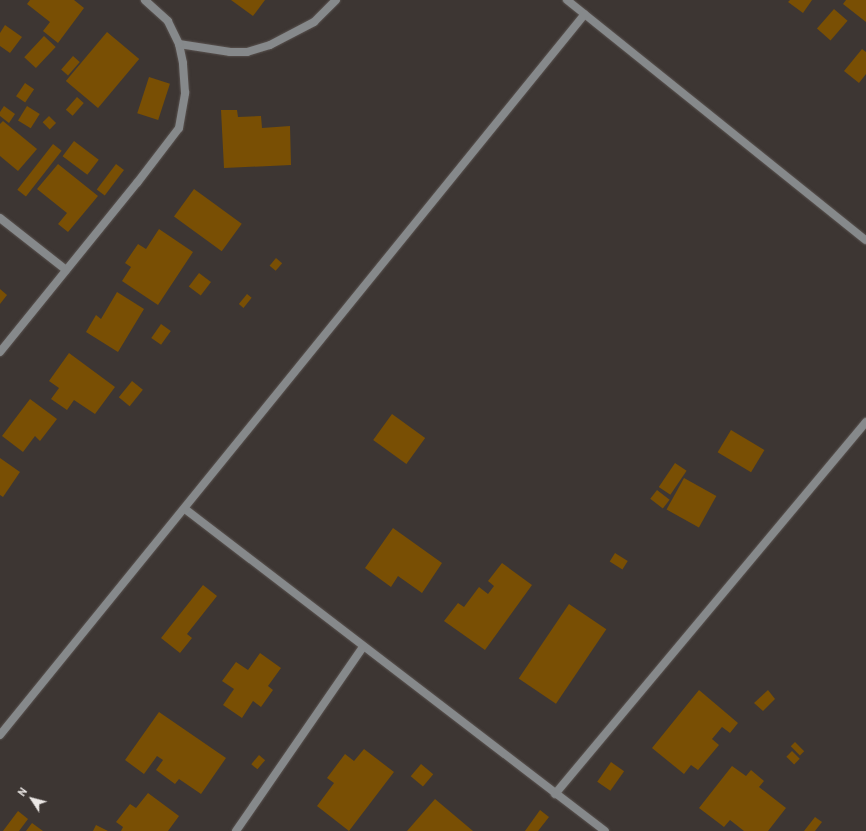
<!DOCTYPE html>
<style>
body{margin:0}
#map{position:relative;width:866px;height:831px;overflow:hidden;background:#3d3633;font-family:"PT Sans",sans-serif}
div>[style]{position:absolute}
.building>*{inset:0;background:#794f04;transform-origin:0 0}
.roads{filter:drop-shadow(0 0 1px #59524f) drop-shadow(0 0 1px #59524f)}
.minor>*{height:8px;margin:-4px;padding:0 4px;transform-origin:4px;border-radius:4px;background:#86898b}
span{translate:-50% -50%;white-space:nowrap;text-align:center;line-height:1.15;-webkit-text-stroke:3px #3d3633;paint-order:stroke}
.north{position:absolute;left:12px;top:779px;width:40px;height:40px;-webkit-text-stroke:3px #3d3633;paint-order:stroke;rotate:306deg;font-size:11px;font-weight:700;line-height:16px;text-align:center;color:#ebe7e5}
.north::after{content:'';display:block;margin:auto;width:14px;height:18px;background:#ebe7e5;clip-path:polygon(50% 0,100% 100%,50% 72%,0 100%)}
</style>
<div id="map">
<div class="building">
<i style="clip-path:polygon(30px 0,74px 0,84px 8px,58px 43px,43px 31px,50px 22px,27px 4px)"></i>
<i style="clip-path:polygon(231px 0,265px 0,253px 16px)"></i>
<i style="clip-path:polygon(790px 0,812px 0,803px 13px,788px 2px)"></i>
<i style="clip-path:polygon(846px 0,866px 0,866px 22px,843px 4px)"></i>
<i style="left:834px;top:9px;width:18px;height:26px;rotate:41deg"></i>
<i style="clip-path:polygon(5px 25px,22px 37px,10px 53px,0 46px,0 33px)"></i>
<i style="left:107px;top:32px;width:42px;height:64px;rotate:40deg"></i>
<i style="left:44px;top:36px;width:16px;height:29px;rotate:43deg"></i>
<i style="clip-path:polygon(862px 49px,866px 52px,866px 74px,859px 83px,844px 71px)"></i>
<i style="left:73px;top:56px;width:9px;height:18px;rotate:41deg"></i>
<i style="left:149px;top:77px;width:22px;height:38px;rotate:18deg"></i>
<i style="left:25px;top:83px;width:11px;height:16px;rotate:34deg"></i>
<i style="left:77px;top:97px;width:9px;height:17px;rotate:41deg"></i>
<i style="clip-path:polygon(4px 106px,15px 114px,9px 123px,0 116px,0 112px)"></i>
<i style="left:27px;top:106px;width:15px;height:17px;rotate:32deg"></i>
<i style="clip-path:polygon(221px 110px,237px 110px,238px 117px,261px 116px,262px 128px,290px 126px,291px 165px,224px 168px)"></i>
<i style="left:49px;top:116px;width:10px;height:9px;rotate:45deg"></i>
<i style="clip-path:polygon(3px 121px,37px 149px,18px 171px,0 156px,0 124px)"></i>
<i style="left:74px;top:141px;width:31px;height:19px;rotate:37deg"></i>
<i style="left:53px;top:144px;width:11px;height:58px;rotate:38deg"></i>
<i style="clip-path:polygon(58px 164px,98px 196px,68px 232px,58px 224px,67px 213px,37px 189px)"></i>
<i style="left:116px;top:164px;width:10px;height:32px;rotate:37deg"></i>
<i style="left:194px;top:189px;width:59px;height:34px;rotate:36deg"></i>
<i style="clip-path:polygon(159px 229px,193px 252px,158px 305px,122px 281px,131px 267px,125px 263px,138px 244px,146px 249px)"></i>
<i style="left:276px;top:258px;width:8px;height:10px;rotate:40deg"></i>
<i style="left:199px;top:273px;width:15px;height:17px;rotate:37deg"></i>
<i style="clip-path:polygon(0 289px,7px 295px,0 304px)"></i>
<i style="clip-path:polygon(117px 292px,144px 309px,118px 352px,86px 332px,96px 315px,101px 319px)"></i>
<i style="left:247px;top:294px;width:6px;height:13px;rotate:39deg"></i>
<i style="left:161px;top:324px;width:12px;height:17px;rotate:35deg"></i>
<i style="clip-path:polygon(69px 353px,115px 387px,95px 414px,74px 400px,67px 410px,51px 399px,59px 388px,49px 381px)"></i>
<i style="left:132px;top:381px;width:14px;height:21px;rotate:39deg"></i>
<i style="clip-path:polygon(30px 399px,57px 419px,40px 441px,35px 436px,23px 452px,2px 436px)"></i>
<i style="left:392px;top:414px;width:41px;height:32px;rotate:36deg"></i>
<i style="left:731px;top:430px;width:39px;height:26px;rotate:31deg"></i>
<i style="clip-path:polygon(0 458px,20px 472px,3px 497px,0 495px)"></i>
<i style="left:675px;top:463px;width:14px;height:29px;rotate:34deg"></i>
<i style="left:684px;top:478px;width:37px;height:36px;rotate:29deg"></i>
<i style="left:657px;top:490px;width:16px;height:11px;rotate:38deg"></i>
<i style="clip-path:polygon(393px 528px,442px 563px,422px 593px,398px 576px,391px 587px,365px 568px)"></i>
<i style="left:615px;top:553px;width:15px;height:10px;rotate:32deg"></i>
<i style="clip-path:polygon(502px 563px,532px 585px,485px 650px,444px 621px,458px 603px,464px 607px,479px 587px,488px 594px,494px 586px,488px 581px)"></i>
<i style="clip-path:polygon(203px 585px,217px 596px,187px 634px,192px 638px,180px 653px,161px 638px)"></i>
<i style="left:569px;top:604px;width:45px;height:90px;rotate:34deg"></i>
<i style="clip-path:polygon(260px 653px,281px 668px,268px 686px,273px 690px,261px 707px,253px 701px,242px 718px,223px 705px,234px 689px,222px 681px,236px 662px,248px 670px)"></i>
<i style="clip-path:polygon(699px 690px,738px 723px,730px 733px,722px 727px,712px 739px,719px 745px,698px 770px,691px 765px,684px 774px,652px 748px)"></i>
<i style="clip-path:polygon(768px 690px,775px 699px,763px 711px,754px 703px)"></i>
<i style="clip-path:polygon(159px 712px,226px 758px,201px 794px,179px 779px,175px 784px,156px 770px,163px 760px,157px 756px,144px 774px,125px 760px)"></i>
<i style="left:795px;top:742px;width:13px;height:6px;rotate:45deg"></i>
<i style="clip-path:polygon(364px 749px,394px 772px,349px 831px,317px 806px,334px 783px,327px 778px,345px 754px,354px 761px)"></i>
<i style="left:792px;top:751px;width:11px;height:8px;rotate:45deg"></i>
<i style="left:259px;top:755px;width:8px;height:12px;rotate:40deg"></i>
<i style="left:611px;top:762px;width:16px;height:24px;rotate:35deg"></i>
<i style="left:421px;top:764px;width:16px;height:16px;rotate:40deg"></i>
<i style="clip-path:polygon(732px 766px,746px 776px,751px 770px,764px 781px,759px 787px,786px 808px,768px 831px,744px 831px,730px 820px,724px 827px,699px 808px)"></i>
<i style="clip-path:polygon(148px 793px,179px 816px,168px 831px,121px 831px,123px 827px,116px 822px,130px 804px,136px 808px)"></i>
<i style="clip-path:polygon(435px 799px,473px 831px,407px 831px)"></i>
<i style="clip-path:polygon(540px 810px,549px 817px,538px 831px,525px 831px)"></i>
<i style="clip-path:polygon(18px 811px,28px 819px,19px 831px,3px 831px)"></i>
<i style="clip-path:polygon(815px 817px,822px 822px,815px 831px,804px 831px)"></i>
<i style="clip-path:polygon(32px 823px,43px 831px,26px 831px)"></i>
<i style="clip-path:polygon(96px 825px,108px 831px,93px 831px)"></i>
</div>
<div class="roads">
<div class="minor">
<i style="left:567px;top:0;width:383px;rotate:38.8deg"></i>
<i style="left:179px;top:44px;width:52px;rotate:8.9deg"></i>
<i style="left:230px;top:52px;width:17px"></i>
<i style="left:247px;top:52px;width:24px;rotate:-17deg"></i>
<i style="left:270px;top:45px;width:50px;rotate:-27.6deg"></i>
<i style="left:314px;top:22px;width:31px;rotate:-45deg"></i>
<i style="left:0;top:218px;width:84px;rotate:38.2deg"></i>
<i style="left:0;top:352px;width:218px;rotate:-51deg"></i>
<i style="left:137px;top:183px;width:69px;rotate:-52.6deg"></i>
<i style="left:179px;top:128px;width:36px;rotate:-80deg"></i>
<i style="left:185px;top:93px;width:30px;rotate:-94deg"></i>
<i style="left:183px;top:63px;width:19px;rotate:-102deg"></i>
<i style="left:179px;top:44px;width:25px;rotate:-116deg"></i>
<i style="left:168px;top:21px;width:31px;rotate:-138deg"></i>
<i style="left:185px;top:509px;width:529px;rotate:37.48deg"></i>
<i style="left:0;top:735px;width:928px;rotate:-50.95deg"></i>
<i style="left:555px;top:794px;width:485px;rotate:-50.1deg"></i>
<i style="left:236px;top:831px;width:224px;rotate:-55.4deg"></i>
</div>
</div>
<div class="north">N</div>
</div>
